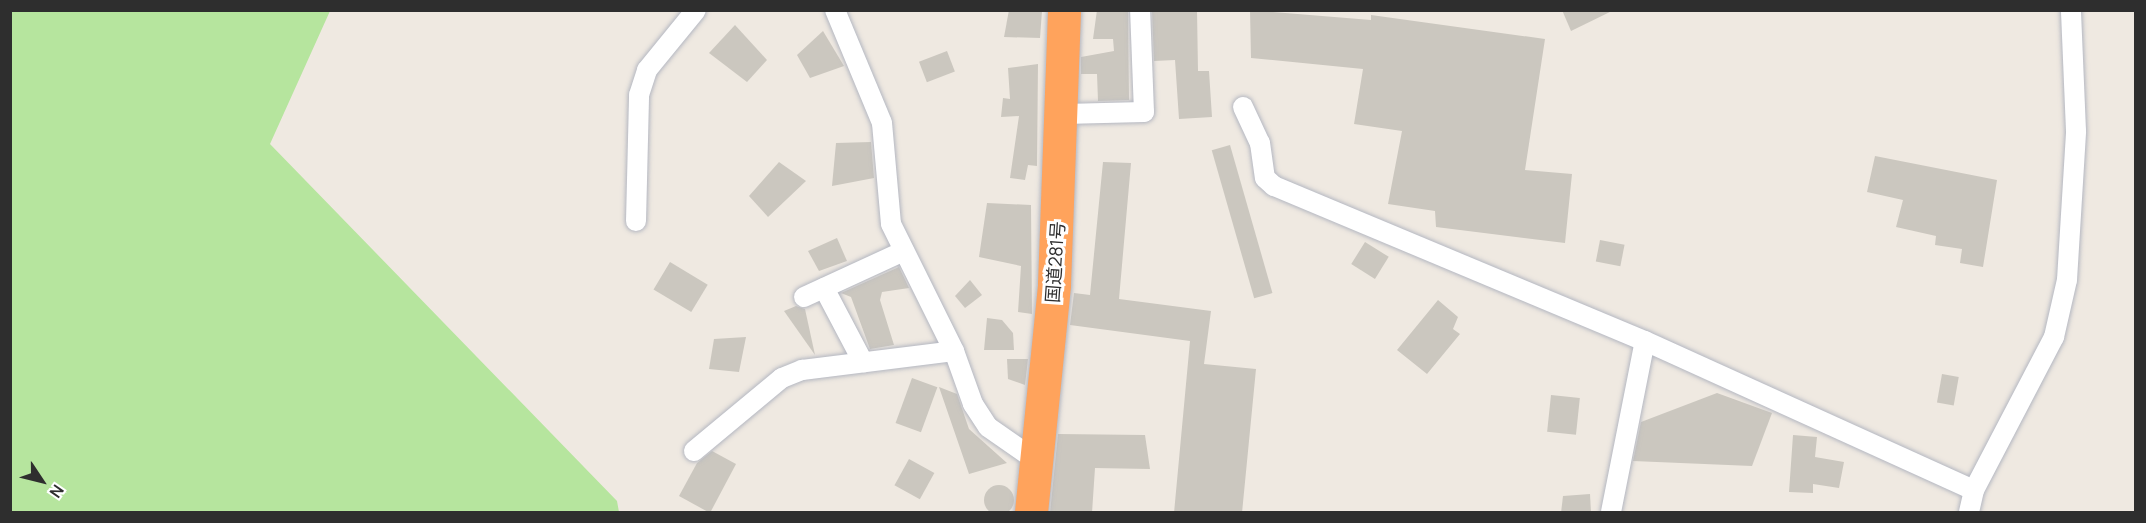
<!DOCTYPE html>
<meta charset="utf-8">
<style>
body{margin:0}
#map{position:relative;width:2146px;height:523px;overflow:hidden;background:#efe9e1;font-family:Manrope,"Noto Sans JP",sans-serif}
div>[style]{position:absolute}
.green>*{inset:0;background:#b6e59e}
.building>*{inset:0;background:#cbc7bf;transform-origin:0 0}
.round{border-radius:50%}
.roads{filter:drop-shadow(0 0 2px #b4b7c1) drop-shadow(0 0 2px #b4b7c1)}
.street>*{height:20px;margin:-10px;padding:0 10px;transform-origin:10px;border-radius:10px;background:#fff}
.highway>*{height:33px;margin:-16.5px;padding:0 16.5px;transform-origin:16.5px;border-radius:16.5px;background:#ffa35c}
span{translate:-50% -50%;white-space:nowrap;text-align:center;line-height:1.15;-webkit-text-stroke:6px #fff;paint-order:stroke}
.street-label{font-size:18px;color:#2e2e2e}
.frame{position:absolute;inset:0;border:12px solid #2e2e2e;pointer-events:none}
.north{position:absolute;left:12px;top:451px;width:60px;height:60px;-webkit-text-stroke:4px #fff;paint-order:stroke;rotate:125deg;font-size:16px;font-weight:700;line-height:24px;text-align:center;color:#2e2e2e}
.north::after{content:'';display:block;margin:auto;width:21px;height:27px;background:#2e2e2e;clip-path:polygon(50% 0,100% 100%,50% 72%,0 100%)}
</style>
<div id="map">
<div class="green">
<i style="clip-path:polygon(10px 11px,330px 11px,270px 144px,617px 501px,619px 512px,11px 512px)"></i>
</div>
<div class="building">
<i style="clip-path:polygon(1009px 10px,1042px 11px,1040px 38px,1004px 37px)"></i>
<i style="clip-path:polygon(1097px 10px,1128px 10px,1129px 100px,1098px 101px,1097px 74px,1081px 74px,1081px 57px,1114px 51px,1113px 39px,1093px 39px)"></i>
<i style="clip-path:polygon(1152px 10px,1197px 10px,1198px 71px,1209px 71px,1212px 117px,1179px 119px,1175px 60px,1154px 61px)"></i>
<i style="clip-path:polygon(1250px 10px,1371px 20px,1371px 15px,1545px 39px,1525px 170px,1572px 174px,1565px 243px,1436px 227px,1435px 211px,1388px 204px,1402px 131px,1354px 124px,1363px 69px,1251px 58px)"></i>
<i style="clip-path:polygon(1562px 10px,1614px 10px,1571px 31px)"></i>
<i style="clip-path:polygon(735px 25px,767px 60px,747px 82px,709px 53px)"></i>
<i style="clip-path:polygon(823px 31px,844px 66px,810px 78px,797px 55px)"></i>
<i style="left:947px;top:51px;width:22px;height:30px;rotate:69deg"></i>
<i style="clip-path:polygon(1038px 64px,1037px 166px,1028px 165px,1025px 180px,1010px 178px,1019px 116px,1001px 117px,1003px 98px,1010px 99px,1008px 68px)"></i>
<i style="clip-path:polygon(871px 142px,874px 178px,832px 186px,836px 143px)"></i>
<i style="left:1230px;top:145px;width:154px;height:19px;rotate:74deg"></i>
<i style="clip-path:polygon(1875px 156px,1997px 180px,1983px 267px,1960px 263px,1962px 249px,1935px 245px,1936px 236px,1896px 227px,1903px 200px,1867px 192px)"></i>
<i style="clip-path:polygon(779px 162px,806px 181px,768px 217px,749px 196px)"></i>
<i style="clip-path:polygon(1103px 162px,1131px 163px,1119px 299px,1211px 311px,1204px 364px,1256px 369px,1242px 513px,1174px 513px,1190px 341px,1070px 325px,1074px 293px,1090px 295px)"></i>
<i style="clip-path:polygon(987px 203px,1031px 205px,1032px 314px,1018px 312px,1021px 266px,979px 257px)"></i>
<i style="clip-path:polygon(837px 238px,847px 261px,819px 271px,808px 251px)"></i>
<i style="left:1600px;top:240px;width:25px;height:22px;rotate:11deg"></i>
<i style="left:1365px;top:242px;width:28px;height:26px;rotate:32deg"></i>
<i style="left:670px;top:262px;width:44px;height:32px;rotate:31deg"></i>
<i style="clip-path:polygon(899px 267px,909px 288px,882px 292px,880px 300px,894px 345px,870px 349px,851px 297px,841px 293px)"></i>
<i style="clip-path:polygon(970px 280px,982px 295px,965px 308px,955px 296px)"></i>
<i style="clip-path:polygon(1438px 300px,1458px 317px,1453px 329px,1460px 334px,1427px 374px,1397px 350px)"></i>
<i style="clip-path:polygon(796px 306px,805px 309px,815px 355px,784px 311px)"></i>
<i style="clip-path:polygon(987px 318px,1002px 320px,1013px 333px,1014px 350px,984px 350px)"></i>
<i style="clip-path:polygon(746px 337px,739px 372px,709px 369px,714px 339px)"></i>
<i style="clip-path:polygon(1007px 359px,1028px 359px,1025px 385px,1008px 379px)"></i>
<i style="left:1942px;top:374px;width:17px;height:29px;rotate:10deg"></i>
<i style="left:912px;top:378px;width:27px;height:48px;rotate:20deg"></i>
<i style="clip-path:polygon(939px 387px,957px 394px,969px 429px,1007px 463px,969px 474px)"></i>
<i style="clip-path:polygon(1717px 393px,1772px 413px,1752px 466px,1633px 461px,1641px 422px)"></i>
<i style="left:1551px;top:395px;width:29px;height:37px;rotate:6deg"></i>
<i style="clip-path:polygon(1058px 434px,1145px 435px,1150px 469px,1095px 468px,1092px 513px,1050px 513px)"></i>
<i style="clip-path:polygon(1793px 435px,1817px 437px,1815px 457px,1844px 462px,1839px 488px,1813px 484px,1813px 493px,1789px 492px)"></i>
<i style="clip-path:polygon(712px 451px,736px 464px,710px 513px,679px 496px,697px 463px)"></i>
<i style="left:909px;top:459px;width:29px;height:30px;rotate:29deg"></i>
<i class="round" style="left:984px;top:485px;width:30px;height:30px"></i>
<i style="clip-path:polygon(1590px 494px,1591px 513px,1561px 513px,1563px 496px)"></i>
</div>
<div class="roads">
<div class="street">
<i style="left:835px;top:10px;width:122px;rotate:67.4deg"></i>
<i style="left:882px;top:123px;width:101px;rotate:84.9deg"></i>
<i style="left:891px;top:224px;width:142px;rotate:63.6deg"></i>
<i style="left:954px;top:351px;width:56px;rotate:70.3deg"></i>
<i style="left:973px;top:404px;width:27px;rotate:57deg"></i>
<i style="left:988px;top:427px;width:60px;rotate:34.8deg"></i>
<i style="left:1243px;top:107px;width:40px;rotate:65deg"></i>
<i style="left:1260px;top:143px;width:35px;rotate:82deg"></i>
<i style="left:1265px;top:178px;width:12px;rotate:42deg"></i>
<i style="left:1274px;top:186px;width:402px;rotate:22.7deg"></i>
<i style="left:1645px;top:341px;width:361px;rotate:24.4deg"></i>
<i style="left:1064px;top:114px;width:80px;rotate:-1.4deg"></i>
<i style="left:1144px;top:112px;width:102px;rotate:-92.2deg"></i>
<i style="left:636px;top:221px;width:126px;rotate:-88.6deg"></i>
<i style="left:639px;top:95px;width:26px;rotate:-72deg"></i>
<i style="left:647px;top:70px;width:77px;rotate:-50.8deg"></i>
<i style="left:824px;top:288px;width:84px;rotate:62.2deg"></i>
<i style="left:804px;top:297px;width:110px;rotate:-24.7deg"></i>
<i style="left:694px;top:451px;width:114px;rotate:-39.7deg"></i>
<i style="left:782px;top:378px;width:22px;rotate:-22deg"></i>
<i style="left:802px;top:370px;width:153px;rotate:-7.1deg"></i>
<i style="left:1611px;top:512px;width:174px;rotate:-78.8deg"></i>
<i style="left:1969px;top:512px;width:23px;rotate:-77deg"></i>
<i style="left:1974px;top:490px;width:173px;rotate:-62.4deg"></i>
<i style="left:2054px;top:337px;width:58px;rotate:-77.2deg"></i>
<i style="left:2067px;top:280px;width:149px;rotate:-86.5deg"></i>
<i style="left:2076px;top:131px;width:121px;rotate:-92.4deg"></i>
</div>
<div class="highway">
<i style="left:1031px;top:512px;width:229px;rotate:-84.2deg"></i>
<i style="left:1054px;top:284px;width:274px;rotate:-87.9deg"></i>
</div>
</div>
<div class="street-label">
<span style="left:1055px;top:262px;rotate:-86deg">国道281号</span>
</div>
<div class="frame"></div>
<div class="north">N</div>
</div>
